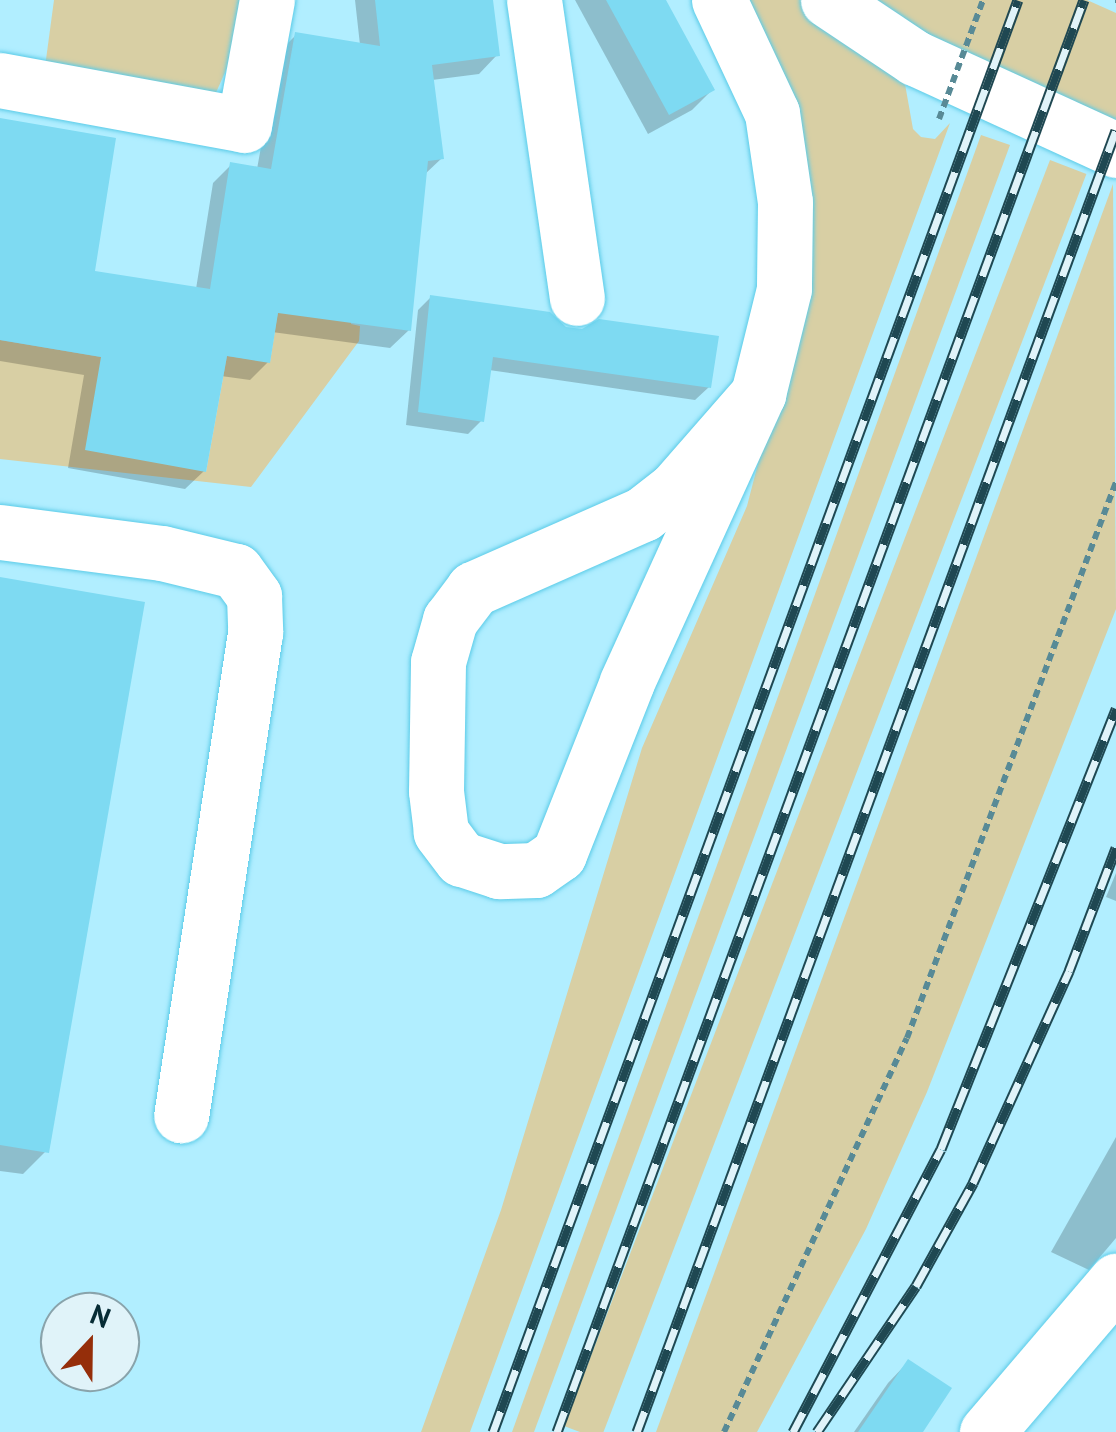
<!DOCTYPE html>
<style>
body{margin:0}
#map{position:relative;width:1116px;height:1432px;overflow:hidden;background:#b1eeff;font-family:"PT Sans",sans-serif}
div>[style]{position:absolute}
.green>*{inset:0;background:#d8cfa4;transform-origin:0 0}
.shadow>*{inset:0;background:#0003}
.building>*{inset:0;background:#7edaf2}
.path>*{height:6px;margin-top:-3px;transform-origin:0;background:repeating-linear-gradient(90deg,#588a96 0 8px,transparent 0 13px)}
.roads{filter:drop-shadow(0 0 2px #5acbe8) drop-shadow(0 0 2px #5acbe8)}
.minor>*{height:55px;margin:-27.5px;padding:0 27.5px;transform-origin:27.5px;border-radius:27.5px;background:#fff}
.rail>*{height:11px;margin-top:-5.5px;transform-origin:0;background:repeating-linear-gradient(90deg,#e0f3f9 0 22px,#1f4852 0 44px);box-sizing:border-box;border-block:2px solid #1f4852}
.path-bridge>*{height:6px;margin-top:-3px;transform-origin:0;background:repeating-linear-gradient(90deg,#588a96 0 8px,transparent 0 13px)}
span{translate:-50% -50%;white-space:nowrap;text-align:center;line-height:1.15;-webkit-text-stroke:8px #e0f3f9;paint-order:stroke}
.north{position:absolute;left:40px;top:1292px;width:100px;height:100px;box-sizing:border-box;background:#e0f3f9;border:2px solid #89a3ab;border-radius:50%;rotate:22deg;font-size:28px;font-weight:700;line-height:40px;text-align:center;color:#062c35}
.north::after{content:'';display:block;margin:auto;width:35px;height:45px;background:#952e0a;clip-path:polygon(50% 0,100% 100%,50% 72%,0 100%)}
</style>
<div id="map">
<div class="green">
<i style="clip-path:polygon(54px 0,247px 0,238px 43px,211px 104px,45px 67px)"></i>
<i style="clip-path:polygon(748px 0,812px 0,886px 58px,905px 84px,913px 129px,921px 137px,935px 139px,950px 123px,470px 1432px,421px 1432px,501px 1210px,642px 748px,747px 506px,775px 398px)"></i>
<i style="clip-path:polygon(852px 0,1087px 0,1116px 13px,1116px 138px)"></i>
<i style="clip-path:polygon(981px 135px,1010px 145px,534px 1432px,512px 1432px)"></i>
<i style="left:1050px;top:160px;width:39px;height:1356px;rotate:21deg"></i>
<i style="clip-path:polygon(300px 173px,365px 183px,351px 324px,360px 326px,359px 341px,251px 487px,0 459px,0 340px,101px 357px,206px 472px,227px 356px,270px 362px)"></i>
<i style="clip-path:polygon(1113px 184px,1116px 609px,927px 1092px,866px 1229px,757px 1432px,656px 1432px)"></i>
</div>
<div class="shadow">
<i style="clip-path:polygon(355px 0,490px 0,497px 55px,479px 74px,432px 80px,442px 158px,424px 175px,409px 330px,390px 348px,272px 332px,268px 362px,250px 380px,221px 376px,204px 471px,185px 489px,68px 468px,84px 375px,0 361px,0 121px,92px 273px,196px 289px,213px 183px,231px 165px,257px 169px,278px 53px,296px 35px,360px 45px)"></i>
<i style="clip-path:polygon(575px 0,664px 0,712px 90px,692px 110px,648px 134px)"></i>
<i style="clip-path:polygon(431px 297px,565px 330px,709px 387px,695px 400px,489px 370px,481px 421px,468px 434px,406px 425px,418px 310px)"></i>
<i style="clip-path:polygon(0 580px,46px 1151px,23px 1174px,0 1171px)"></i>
<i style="clip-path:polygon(1116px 873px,1116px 901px,1106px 897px)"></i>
<i style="clip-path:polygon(1116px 1137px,1116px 1238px,1089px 1270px,1051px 1252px)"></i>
<i style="clip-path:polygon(908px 1362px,920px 1432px,854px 1432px,888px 1383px)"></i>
</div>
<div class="building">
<i style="clip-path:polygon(375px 0,493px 0,500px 56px,432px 65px,444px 159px,428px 161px,411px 331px,278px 313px,270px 363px,227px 356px,206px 472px,85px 450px,101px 357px,0 340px,0 118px,116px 138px,95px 271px,210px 289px,230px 162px,271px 169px,295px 32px,380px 46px)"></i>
<i style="clip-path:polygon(606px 0,666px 0,715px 90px,669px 115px)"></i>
<i style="clip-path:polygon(430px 295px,550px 312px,566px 327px,582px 329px,599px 319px,719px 336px,711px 388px,493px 357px,484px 422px,418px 412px)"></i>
<i style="clip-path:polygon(0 577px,145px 602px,49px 1153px,0 1145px)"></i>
<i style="clip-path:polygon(908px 1359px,952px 1388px,923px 1432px,858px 1432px)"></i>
</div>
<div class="path">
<i style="left:1115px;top:0;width:1px"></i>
<i style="left:724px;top:1432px;width:434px;rotate:-65.1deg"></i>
<i style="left:907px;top:1038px;width:594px;rotate:-69.4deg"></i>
</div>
<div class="roads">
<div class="minor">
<i style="left:534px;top:0;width:301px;rotate:81.8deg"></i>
<i style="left:719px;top:0;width:125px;rotate:64.9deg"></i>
<i style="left:772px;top:113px;width:90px;rotate:81.7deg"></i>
<i style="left:785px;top:202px;width:87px;rotate:90.7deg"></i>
<i style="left:784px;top:289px;width:108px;rotate:103.9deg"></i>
<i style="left:758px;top:394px;width:316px;rotate:114.5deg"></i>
<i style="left:627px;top:682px;width:185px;rotate:111.6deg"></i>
<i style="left:559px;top:854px;width:28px;rotate:145deg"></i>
<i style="left:536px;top:870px;width:37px;rotate:178deg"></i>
<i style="left:499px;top:871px;width:40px;rotate:-162deg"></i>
<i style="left:461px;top:859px;width:34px;rotate:-127deg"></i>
<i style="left:441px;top:832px;width:41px;rotate:-97deg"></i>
<i style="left:436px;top:791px;width:129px;rotate:-89.1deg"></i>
<i style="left:438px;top:662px;width:44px;rotate:-74.1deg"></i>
<i style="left:450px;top:620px;width:39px;rotate:-53deg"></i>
<i style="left:473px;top:589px;width:186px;rotate:-23.8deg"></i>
<i style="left:643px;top:514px;width:39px;rotate:-38deg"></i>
<i style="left:674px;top:490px;width:128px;rotate:-48.8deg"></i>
<i style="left:828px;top:0;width:105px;rotate:33.7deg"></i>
<i style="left:915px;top:58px;width:221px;rotate:24.6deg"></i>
<i style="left:0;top:80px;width:248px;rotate:10.4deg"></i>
<i style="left:244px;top:125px;width:127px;rotate:-79.6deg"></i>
<i style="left:0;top:532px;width:163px;rotate:7.4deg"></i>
<i style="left:162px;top:553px;width:76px;rotate:13.7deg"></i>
<i style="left:236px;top:571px;width:31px;rotate:54deg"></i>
<i style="left:254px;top:596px;width:37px;rotate:88deg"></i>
<i style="left:255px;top:633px;width:488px;rotate:98.7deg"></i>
<i style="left:987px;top:1432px;width:199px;rotate:-49.5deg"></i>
</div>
</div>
<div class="rail">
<i style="left:493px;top:1432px;width:1525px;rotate:-69.87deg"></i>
<i style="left:557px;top:1432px;width:1526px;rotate:-69.8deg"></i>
<i style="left:637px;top:1432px;width:1387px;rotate:-69.8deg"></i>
<i style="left:793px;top:1432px;width:319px;rotate:-62.4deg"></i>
<i style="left:941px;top:1149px;width:474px;rotate:-68.3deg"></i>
<i style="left:817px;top:1432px;width:176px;rotate:-55.9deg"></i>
<i style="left:916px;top:1286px;width:118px;rotate:-61deg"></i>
<i style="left:973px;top:1183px;width:233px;rotate:-65.6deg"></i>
<i style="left:1069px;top:971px;width:132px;rotate:-69.1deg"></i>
</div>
<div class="path-bridge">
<i style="left:939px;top:119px;width:127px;rotate:-69.7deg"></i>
</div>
<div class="north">N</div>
</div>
